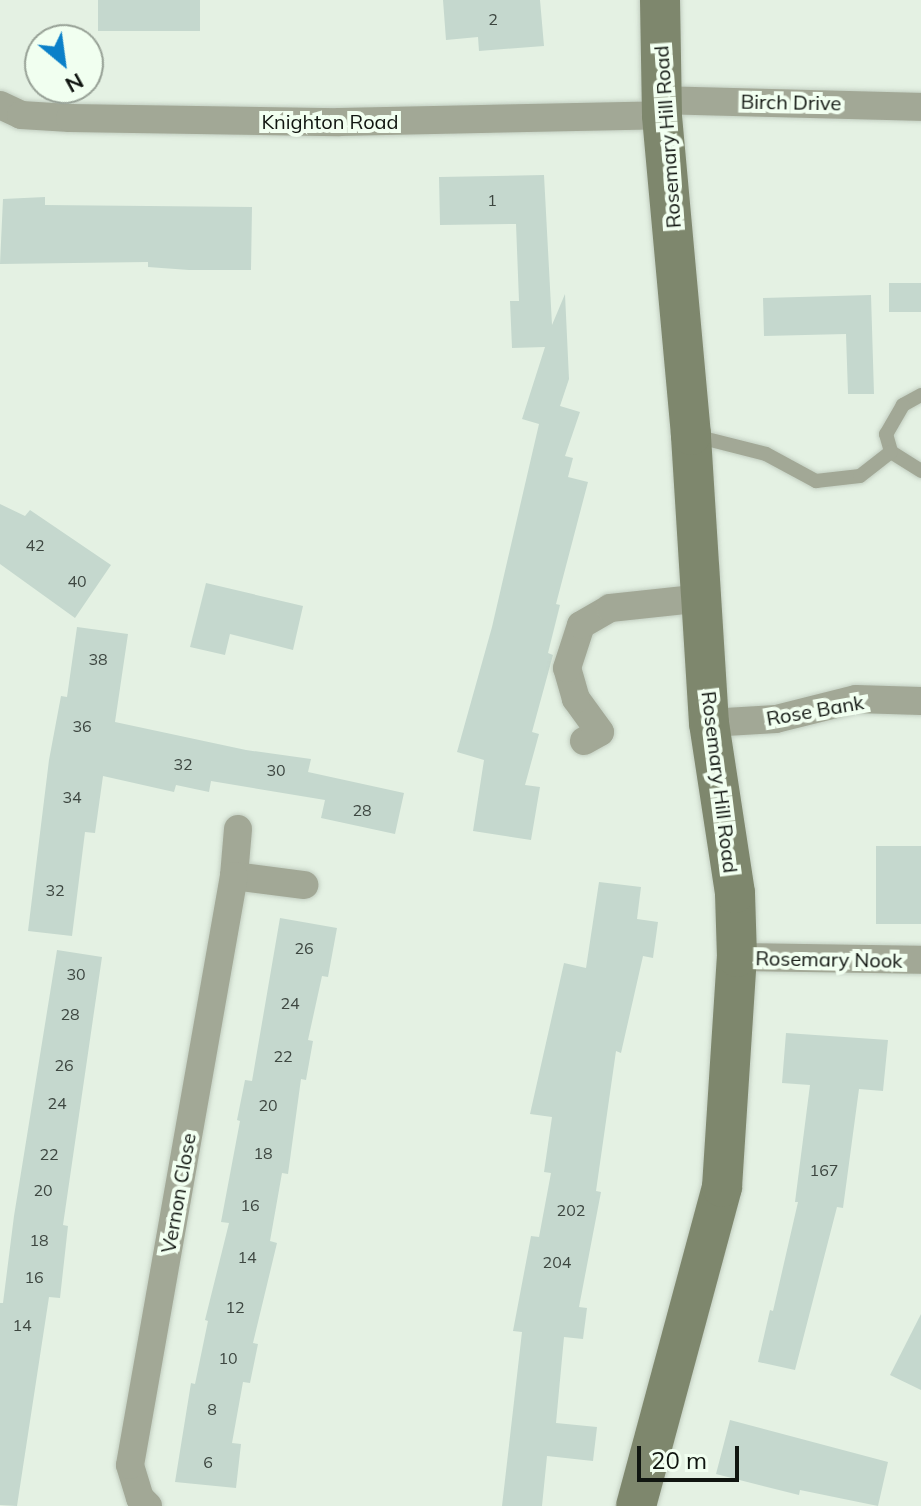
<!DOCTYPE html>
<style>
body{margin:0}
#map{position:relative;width:921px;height:1506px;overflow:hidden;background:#e4f1e3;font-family:Mulish,sans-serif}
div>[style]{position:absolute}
.building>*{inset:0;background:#c5d8ce;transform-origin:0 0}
.roads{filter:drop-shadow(0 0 2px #c2cec1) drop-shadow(0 0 2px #c2cec1)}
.service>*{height:14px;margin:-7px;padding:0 7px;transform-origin:7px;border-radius:7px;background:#a2a896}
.minor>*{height:28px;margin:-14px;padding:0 14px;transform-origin:14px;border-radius:14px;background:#a2a896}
.secondary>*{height:40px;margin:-20px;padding:0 20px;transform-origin:20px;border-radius:20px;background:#7e876d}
span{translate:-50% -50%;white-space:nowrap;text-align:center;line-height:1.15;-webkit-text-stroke:8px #f1fff0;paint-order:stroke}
.number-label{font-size:16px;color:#3d4640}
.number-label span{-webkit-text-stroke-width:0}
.street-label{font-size:20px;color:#101510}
.north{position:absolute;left:24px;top:24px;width:80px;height:80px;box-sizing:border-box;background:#f1fff0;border:2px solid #97a196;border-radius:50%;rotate:151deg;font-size:22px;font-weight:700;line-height:32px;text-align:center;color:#101510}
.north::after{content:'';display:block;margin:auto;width:28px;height:36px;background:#0b80c9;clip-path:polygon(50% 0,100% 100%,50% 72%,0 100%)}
.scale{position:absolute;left:637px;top:1446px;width:102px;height:36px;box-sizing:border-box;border:4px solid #101510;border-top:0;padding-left:10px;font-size:24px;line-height:28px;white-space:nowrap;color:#101510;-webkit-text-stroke:6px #f1fff0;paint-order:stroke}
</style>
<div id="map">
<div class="building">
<i style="left:98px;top:0;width:102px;height:31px"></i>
<i style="clip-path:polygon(443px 0,540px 0,544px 46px,479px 51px,478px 37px,446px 40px)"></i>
<i style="clip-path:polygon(544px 175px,552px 325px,565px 294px,569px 379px,560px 406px,580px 412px,565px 456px,573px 458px,568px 477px,588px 482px,556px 604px,560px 605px,548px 653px,553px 655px,532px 732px,539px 734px,525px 785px,540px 787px,531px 840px,473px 831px,484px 760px,457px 752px,492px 627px,539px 424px,522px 419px,545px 347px,512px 348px,510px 301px,519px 301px,516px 224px,440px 225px,439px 177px)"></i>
<i style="clip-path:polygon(45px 197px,45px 205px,252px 207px,251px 270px,189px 270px,148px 267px,148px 262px,0 264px,3px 199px)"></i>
<i style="left:921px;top:283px;width:29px;height:32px;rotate:90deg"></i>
<i style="clip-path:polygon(871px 295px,874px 394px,848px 394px,846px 334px,764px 336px,763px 298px)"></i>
<i style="clip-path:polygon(0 504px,25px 516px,30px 510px,111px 565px,75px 618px,0 564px)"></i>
<i style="clip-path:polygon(206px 583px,303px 606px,293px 650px,230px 634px,225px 655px,190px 647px)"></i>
<i style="clip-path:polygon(77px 627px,128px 634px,115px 722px,246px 750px,311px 759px,308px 772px,404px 793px,395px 834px,321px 818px,325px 800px,211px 781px,209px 792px,176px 785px,174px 792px,103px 776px,95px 833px,85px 832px,72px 936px,28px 931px,49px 760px,61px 696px,67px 697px)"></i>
<i style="left:876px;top:846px;width:45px;height:78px"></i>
<i style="clip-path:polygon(599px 882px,641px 887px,637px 919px,658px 922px,653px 958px,643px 956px,621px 1053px,616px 1051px,596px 1191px,601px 1192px,579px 1307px,587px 1308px,583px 1339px,564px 1337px,556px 1423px,597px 1427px,593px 1461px,547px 1456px,542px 1506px,502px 1506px,522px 1332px,513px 1331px,531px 1236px,539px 1237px,551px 1173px,544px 1172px,552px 1117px,530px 1114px,564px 963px,586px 968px)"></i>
<i style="clip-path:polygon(280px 918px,337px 928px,328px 977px,322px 976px,308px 1040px,313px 1041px,306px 1080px,301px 1079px,288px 1174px,282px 1173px,270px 1241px,277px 1243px,253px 1343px,258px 1344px,250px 1383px,243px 1382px,232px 1443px,241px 1444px,236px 1488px,175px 1482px,191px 1383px,195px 1384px,208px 1321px,205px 1320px,229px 1223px,221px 1222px,240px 1121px,237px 1120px,245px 1080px,252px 1081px)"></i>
<i style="clip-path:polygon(57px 950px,102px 957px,63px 1225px,68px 1226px,60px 1298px,49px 1297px,17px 1506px,0 1505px,0 1303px,3px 1303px,14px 1216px)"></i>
<i style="clip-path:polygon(786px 1033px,888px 1040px,883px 1091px,859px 1089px,843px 1208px,837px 1207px,795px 1370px,758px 1362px,770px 1310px,773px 1311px,798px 1202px,795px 1202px,810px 1085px,782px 1083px)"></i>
<i style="clip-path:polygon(921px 1314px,921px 1390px,890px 1375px)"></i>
<i style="clip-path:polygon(730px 1420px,888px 1462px,878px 1506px,800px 1490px,799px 1495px,716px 1474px)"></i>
</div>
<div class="roads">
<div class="service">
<i style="left:921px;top:395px;width:21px;rotate:151deg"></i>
<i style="left:903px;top:405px;width:34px;rotate:120deg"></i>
<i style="left:886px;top:434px;width:19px;rotate:74deg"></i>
<i style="left:891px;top:452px;width:36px;rotate:32deg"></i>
<i style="left:695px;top:436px;width:73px;rotate:14.2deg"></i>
<i style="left:766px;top:454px;width:57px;rotate:28.4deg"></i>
<i style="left:816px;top:481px;width:44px;rotate:-6.5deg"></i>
<i style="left:860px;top:476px;width:39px;rotate:-38deg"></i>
</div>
<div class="minor">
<i style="left:661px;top:100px;width:260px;rotate:1.5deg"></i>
<i style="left:0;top:105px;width:23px;rotate:25deg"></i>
<i style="left:21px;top:115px;width:49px;rotate:3.5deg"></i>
<i style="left:70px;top:118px;width:269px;rotate:0.9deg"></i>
<i style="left:339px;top:122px;width:323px;rotate:-1.2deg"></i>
<i style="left:709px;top:723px;width:67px;rotate:-3.4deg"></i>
<i style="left:776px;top:719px;width:82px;rotate:-14deg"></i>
<i style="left:856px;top:699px;width:65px;rotate:1.8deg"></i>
<i style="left:584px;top:741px;width:18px;rotate:-29deg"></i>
<i style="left:600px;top:732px;width:41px;rotate:-126deg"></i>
<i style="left:576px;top:699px;width:32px;rotate:-106deg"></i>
<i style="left:567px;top:668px;width:45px;rotate:-72deg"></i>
<i style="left:581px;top:625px;width:34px;rotate:-30deg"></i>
<i style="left:610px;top:608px;width:94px;rotate:-6.1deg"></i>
<i style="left:238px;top:829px;width:47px;rotate:94.9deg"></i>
<i style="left:234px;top:876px;width:71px;rotate:7.3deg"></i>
<i style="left:737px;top:957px;width:184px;rotate:0.9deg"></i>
<i style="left:148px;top:1506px;width:11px;rotate:-135deg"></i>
<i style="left:140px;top:1498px;width:34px;rotate:-107deg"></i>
<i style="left:130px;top:1465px;width:598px;rotate:-79.99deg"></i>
</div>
<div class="secondary">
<i style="left:636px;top:1506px;width:330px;rotate:-74.9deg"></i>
<i style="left:722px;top:1187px;width:230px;rotate:-86.3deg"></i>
<i style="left:737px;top:957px;width:64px;rotate:-91.8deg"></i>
<i style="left:735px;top:893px;width:172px;rotate:-98.7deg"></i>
<i style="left:709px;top:723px;width:289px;rotate:-93.6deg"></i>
<i style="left:691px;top:435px;width:321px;rotate:-95.2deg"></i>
<i style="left:662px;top:115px;width:115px;rotate:-91deg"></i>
</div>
</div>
<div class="number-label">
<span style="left:493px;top:19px">2</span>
<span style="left:492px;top:200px">1</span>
<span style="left:35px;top:545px">42</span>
<span style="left:77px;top:581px">40</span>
<span style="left:98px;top:659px">38</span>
<span style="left:82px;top:726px">36</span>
<span style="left:183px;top:764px">32</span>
<span style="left:276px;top:770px">30</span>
<span style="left:72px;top:797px">34</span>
<span style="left:362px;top:810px">28</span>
<span style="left:55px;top:890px">32</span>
<span style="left:304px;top:948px">26</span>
<span style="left:76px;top:974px">30</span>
<span style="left:290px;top:1003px">24</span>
<span style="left:70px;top:1014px">28</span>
<span style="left:283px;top:1056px">22</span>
<span style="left:64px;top:1065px">26</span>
<span style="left:57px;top:1103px">24</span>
<span style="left:268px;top:1105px">20</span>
<span style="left:263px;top:1153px">18</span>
<span style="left:49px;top:1154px">22</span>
<span style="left:824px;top:1170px">167</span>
<span style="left:43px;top:1190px">20</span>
<span style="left:250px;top:1205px">16</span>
<span style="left:571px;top:1210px">202</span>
<span style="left:39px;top:1240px">18</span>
<span style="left:247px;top:1257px">14</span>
<span style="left:557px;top:1262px">204</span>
<span style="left:34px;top:1277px">16</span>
<span style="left:235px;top:1307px">12</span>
<span style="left:22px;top:1325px">14</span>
<span style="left:228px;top:1358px">10</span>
<span style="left:212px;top:1409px">8</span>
<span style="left:208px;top:1462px">6</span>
</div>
<div class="street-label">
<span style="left:791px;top:102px;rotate:1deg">Birch Drive</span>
<span style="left:330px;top:121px">Knighton Road</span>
<span style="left:667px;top:137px;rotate:-94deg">Rosemary Hill Road</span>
<span style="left:815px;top:710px;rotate:-10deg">Rose Bank</span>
<span style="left:720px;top:782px;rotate:83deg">Rosemary Hill Road</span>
<span style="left:829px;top:959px;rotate:1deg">Rosemary Nook</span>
<span style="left:178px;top:1193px;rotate:-80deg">Vernon Close</span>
</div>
<div class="north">N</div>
<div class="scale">20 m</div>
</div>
